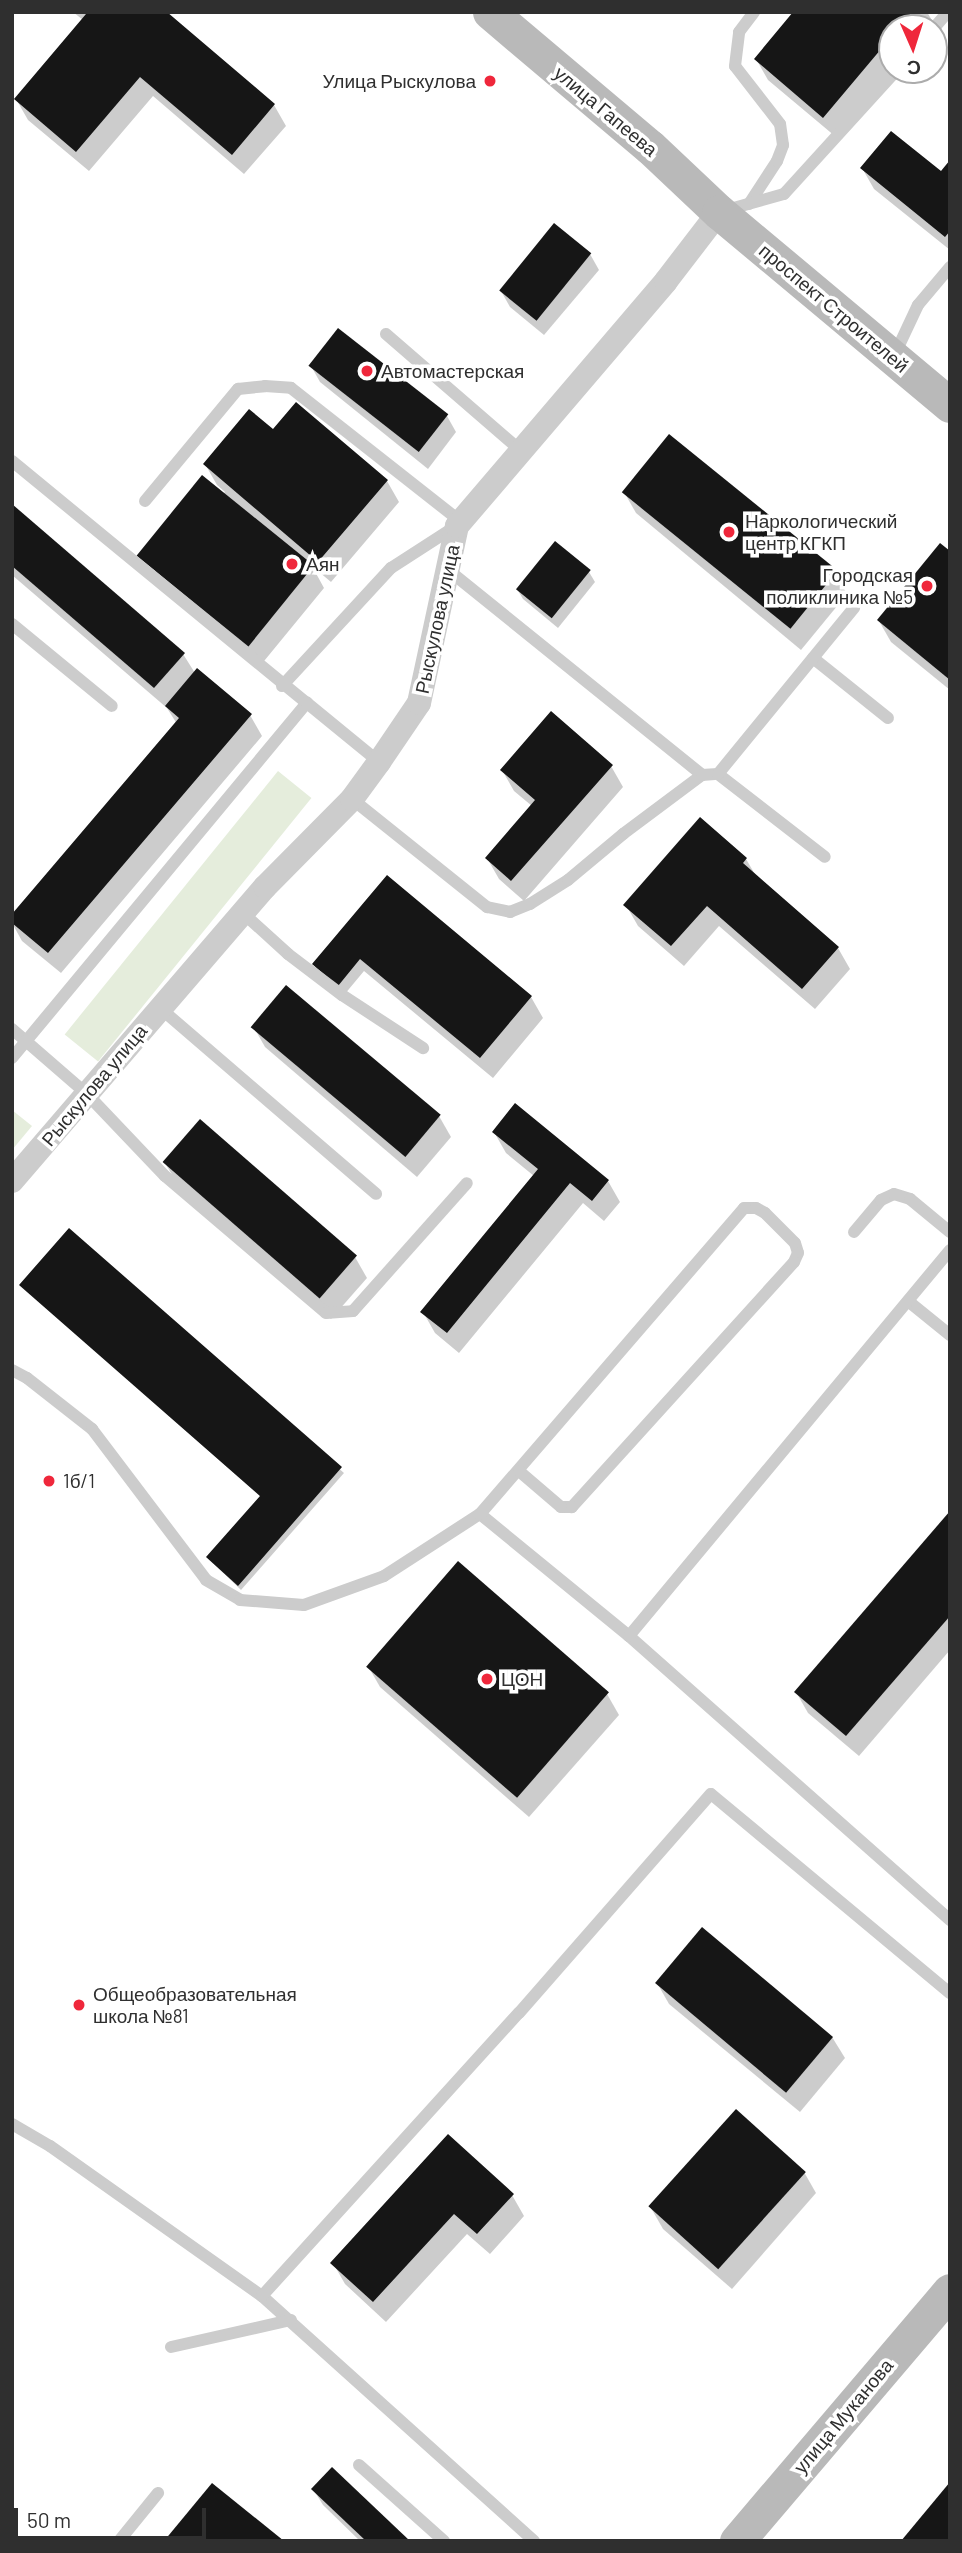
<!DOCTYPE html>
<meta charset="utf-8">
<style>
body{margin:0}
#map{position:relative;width:962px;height:2553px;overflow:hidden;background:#fff;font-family:Barlow,sans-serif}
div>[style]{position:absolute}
.green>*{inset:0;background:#e5eddc;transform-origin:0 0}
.shadow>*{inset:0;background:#0003}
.building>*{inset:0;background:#161616;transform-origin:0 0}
.lane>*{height:12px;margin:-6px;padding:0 6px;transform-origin:6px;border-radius:6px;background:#ccc}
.street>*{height:24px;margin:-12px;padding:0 12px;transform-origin:12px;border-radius:12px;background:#ccc}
.secondary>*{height:35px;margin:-17.5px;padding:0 17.5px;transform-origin:17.5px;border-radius:17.5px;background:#b9b9b9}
.dots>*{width:19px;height:19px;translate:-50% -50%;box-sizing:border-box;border:4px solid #fff;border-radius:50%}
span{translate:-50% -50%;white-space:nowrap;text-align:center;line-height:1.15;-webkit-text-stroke:7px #fff;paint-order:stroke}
.poi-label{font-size:19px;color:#2f2f2f}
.right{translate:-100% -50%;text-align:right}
.left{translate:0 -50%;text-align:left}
.street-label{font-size:19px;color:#2f2f2f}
.frame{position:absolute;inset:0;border:14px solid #2f2f2f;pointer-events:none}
.north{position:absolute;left:878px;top:14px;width:70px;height:70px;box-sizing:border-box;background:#fff;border:2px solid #acacac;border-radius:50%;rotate:177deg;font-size:19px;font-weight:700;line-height:28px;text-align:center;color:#2f2f2f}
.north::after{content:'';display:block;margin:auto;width:24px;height:32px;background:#ef273b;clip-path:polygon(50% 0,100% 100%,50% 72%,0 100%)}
.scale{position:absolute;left:14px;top:2508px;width:192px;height:32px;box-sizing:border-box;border:4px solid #2f2f2f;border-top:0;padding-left:9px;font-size:21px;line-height:24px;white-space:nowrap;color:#2f2f2f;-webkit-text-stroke:5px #fff;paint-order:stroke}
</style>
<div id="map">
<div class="green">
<i style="left:278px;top:771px;width:43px;height:339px;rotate:39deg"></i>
<i style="clip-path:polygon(12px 1110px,32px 1126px,12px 1150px)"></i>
</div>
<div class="shadow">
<i style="clip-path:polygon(73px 12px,164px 12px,274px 105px,286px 126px,244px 174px,153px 96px,89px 171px,28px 120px,16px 99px,83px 20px)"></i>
<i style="clip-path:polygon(795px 12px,927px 12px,933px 22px,928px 28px,892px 28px,892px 70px,836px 137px,768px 80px,756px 59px)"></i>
<i style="clip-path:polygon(950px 163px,950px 250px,874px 189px,862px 168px,941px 173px)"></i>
<i style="clip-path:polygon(590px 254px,599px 270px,544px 335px,510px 307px,501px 291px)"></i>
<i style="clip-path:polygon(311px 366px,447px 416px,456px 432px,428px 469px,320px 382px)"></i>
<i style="clip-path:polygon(273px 431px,387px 481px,399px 502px,331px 582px,312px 566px,324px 588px,260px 666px,150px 577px,225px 492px,217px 485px,205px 464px)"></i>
<i style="clip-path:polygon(624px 492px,835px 573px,847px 594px,801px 650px,636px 513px)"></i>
<i style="clip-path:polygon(12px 506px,183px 654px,195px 673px,250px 715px,262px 736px,61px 973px,22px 941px,12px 923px,12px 917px,177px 724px,167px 708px,12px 575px)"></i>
<i style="clip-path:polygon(950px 554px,950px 690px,891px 642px,879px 621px)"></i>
<i style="clip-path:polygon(589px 572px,595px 582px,558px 628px,523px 599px,517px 589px)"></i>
<i style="clip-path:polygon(611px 766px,623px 787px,524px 901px,499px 879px,487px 858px,532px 806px,514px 791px,502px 770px)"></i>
<i style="clip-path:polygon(746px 859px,756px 876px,838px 948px,850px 969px,815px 1009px,719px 926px,684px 966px,638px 926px,626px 905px)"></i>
<i style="clip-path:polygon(387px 878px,531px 997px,543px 1018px,493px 1078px,364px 971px,344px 995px,320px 975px,314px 965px)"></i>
<i style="clip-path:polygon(253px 1026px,439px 1116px,451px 1137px,417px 1177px,265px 1047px)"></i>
<i style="clip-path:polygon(494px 1132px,608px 1181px,620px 1202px,604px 1221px,583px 1203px,459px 1353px,435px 1333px,423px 1312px,534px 1176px,506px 1153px)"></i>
<i style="clip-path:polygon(165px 1163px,355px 1257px,367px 1278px,331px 1319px,177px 1183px)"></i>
<i style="clip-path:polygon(69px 1231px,344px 1473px,241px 1590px,208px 1558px,261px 1497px,21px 1285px)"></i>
<i style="clip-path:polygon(950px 1514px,950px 1650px,859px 1756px,808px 1713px,796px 1692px)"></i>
<i style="clip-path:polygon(368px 1666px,607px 1694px,619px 1715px,529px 1817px,380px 1687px)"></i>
<i style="clip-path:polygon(657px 1983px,832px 2037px,845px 2058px,800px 2112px,669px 2004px)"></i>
<i style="clip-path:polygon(448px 2137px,512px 2195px,524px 2216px,490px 2254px,467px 2234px,386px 2322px,345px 2284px,333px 2263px)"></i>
<i style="clip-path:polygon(804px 2172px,816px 2193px,732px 2289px,663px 2229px,651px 2208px)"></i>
<i style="clip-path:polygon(313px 2489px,407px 2541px,360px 2541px,323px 2505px)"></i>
</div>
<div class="building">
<i style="clip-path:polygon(84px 12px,167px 12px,275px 104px,232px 155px,140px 77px,76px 152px,14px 99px,86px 14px)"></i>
<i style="clip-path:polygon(793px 12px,912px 12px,899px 28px,892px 28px,892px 36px,823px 118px,754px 59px)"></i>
<i style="clip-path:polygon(891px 131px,941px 171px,950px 160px,950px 231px,945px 237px,860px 168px)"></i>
<i style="left:554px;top:223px;width:48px;height:87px;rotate:39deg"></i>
<i style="left:338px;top:328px;width:140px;height:48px;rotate:38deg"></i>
<i style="clip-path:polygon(296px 402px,388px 480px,318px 562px,203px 464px,249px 409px,273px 429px)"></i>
<i style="left:669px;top:434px;width:217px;height:75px;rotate:39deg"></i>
<i style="left:202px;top:475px;width:144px;height:104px;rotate:39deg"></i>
<i style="clip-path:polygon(12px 504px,185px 653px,154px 688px,12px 566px)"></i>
<i style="left:555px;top:541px;width:46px;height:62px;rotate:39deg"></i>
<i style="clip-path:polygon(940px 543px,950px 551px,950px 680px,877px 620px)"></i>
<i style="clip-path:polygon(197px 668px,252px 714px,48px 953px,12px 923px,12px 914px,179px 718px,165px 706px)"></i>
<i style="clip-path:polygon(551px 711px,613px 765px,511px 881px,485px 858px,535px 800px,500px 770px)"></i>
<i style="clip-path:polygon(700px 817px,747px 858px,743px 863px,839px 947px,802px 989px,707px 906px,671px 946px,623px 905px)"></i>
<i style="clip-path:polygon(387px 875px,532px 996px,480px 1058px,360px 959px,338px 986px,312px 964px)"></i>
<i style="left:286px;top:985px;width:202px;height:55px;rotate:40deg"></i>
<i style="clip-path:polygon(515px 1103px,609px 1180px,592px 1201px,570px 1183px,447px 1333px,420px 1312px,538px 1169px,492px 1132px)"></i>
<i style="left:200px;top:1119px;width:208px;height:57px;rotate:41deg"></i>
<i style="clip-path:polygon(69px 1228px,342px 1467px,238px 1586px,206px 1557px,260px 1496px,19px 1285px)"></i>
<i style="clip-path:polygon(950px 1511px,950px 1616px,846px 1736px,794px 1692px)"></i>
<i style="left:458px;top:1561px;width:200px;height:140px;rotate:41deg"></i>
<i style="left:702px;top:1927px;width:171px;height:73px;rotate:40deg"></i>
<i style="left:736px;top:2109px;width:94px;height:131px;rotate:42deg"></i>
<i style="clip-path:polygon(448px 2134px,514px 2194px,477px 2234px,454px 2214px,373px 2302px,330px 2263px)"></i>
<i style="clip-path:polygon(332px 2467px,410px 2541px,366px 2541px,311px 2489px)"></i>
<i style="clip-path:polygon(950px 2482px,950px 2541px,901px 2541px)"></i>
<i style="clip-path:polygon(212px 2483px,284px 2541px,164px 2541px)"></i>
</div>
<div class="lane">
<i style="left:934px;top:28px;width:21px;rotate:-49deg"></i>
<i style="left:749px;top:204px;width:51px;rotate:-56.9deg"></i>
<i style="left:777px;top:161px;width:17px;rotate:-69deg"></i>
<i style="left:783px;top:145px;width:21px;rotate:-98deg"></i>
<i style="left:780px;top:124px;width:73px;rotate:-127.8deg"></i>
<i style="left:735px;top:66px;width:34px;rotate:-83deg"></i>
<i style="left:739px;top:32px;width:25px;rotate:-53deg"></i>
<i style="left:723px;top:211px;width:63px;rotate:-15.6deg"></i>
<i style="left:784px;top:194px;width:168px;rotate:-47.7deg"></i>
<i style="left:386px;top:334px;width:180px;rotate:40.9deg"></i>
<i style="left:895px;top:354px;width:54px;rotate:-64.9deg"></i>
<i style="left:918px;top:305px;width:50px;rotate:-49.9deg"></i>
<i style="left:12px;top:461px;width:382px;rotate:39.4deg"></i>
<i style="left:145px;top:501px;width:146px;rotate:-50.3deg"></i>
<i style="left:238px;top:389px;width:27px;rotate:-6deg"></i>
<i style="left:265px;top:386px;width:26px;rotate:4deg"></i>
<i style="left:291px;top:388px;width:216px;rotate:38.2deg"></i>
<i style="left:447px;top:569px;width:328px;rotate:38.9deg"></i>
<i style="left:12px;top:624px;width:129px;rotate:39.4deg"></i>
<i style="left:813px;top:658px;width:96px;rotate:38.7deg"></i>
<i style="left:282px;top:686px;width:161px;rotate:-47.3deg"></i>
<i style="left:391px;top:568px;width:77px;rotate:-32.9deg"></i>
<i style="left:718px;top:774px;width:135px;rotate:37.8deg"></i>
<i style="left:352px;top:799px;width:173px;rotate:38.7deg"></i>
<i style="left:487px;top:907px;width:24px;rotate:12deg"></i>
<i style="left:510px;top:912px;width:22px;rotate:-22deg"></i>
<i style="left:530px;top:904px;width:45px;rotate:-32.3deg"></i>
<i style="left:568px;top:880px;width:72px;rotate:-39.9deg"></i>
<i style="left:623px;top:834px;width:99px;rotate:-36.8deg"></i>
<i style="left:702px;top:775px;width:16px;rotate:-4deg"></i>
<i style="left:718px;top:774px;width:215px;rotate:-50.7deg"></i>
<i style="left:243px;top:913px;width:61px;rotate:42.3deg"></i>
<i style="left:288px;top:954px;width:68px;rotate:37.2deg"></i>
<i style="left:342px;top:995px;width:97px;rotate:33.2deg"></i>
<i style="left:160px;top:1008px;width:285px;rotate:40.7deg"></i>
<i style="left:12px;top:1029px;width:98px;rotate:40.9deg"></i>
<i style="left:86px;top:1093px;width:115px;rotate:46.4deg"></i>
<i style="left:165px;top:1176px;width:211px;rotate:40.4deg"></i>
<i style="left:326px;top:1313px;width:27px;rotate:-4deg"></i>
<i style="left:353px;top:1311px;width:171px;rotate:-48.3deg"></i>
<i style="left:12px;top:1058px;width:462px;rotate:-50.3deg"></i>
<i style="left:307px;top:703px;width:93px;rotate:39.3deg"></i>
<i style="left:854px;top:1232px;width:42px;rotate:-49.8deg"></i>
<i style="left:881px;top:1200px;width:14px;rotate:-25deg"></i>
<i style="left:894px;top:1194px;width:17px;rotate:17deg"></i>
<i style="left:910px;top:1199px;width:52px;rotate:39.5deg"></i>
<i style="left:908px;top:1301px;width:54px;rotate:39deg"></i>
<i style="left:12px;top:1370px;width:17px;rotate:28deg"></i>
<i style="left:27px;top:1378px;width:83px;rotate:38.1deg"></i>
<i style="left:92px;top:1429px;width:189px;rotate:52.9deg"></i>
<i style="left:206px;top:1580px;width:39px;rotate:30deg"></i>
<i style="left:240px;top:1600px;width:64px;rotate:4.5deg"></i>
<i style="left:304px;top:1605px;width:85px;rotate:-19.9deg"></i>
<i style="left:384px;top:1576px;width:114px;rotate:-32.9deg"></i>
<i style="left:480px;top:1514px;width:193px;rotate:39.3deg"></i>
<i style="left:629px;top:1636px;width:429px;rotate:41.5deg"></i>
<i style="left:480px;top:1514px;width:404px;rotate:-49.2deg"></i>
<i style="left:744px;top:1208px;width:12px"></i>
<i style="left:756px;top:1208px;width:10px;rotate:29deg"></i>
<i style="left:765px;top:1213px;width:42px;rotate:45deg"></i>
<i style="left:795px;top:1243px;width:10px;rotate:73deg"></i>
<i style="left:798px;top:1253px;width:10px;rotate:114deg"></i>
<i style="left:794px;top:1262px;width:331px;rotate:132.2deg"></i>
<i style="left:572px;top:1507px;width:11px;rotate:180deg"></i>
<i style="left:561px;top:1507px;width:55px;rotate:-139.4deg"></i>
<i style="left:629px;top:1636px;width:502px;rotate:-50.25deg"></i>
<i style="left:12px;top:2124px;width:44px;rotate:30.1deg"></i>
<i style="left:50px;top:2146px;width:260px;rotate:35.3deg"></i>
<i style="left:262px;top:2296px;width:366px;rotate:42deg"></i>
<i style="left:262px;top:2296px;width:382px;rotate:-47.8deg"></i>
<i style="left:519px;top:2013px;width:291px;rotate:-48.8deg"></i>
<i style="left:711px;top:1794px;width:311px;rotate:39.8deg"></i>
<i style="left:171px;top:2347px;width:123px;rotate:-12.7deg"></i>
<i style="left:359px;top:2465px;width:114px;rotate:41.8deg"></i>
<i style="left:119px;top:2541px;width:62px;rotate:-50.9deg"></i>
</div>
<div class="street">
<i style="left:12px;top:1181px;width:388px;rotate:-49.3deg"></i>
<i style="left:265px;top:887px;width:124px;rotate:-45.3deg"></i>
<i style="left:352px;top:799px;width:46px;rotate:-53.9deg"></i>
<i style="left:379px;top:762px;width:71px;rotate:-55.9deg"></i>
<i style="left:419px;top:703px;width:181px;rotate:-77.9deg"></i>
<i style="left:457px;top:526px;width:322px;rotate:-49.5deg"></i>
<i style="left:666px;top:281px;width:87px;rotate:-52.5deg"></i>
</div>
<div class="secondary">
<i style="left:490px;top:12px;width:209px;rotate:40.2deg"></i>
<i style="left:650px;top:147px;width:95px;rotate:43.3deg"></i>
<i style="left:719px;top:212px;width:301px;rotate:39.9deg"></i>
<i style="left:737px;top:2541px;width:328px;rotate:-49.6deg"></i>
</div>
<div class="dots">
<i style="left:490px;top:81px;background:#ef273b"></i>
<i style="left:367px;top:371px;background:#ef273b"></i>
<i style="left:729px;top:532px;background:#ef273b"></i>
<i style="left:292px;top:564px;background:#ef273b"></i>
<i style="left:927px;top:586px;background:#ef273b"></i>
<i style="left:49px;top:1481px;background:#ef273b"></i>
<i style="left:487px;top:1679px;background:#ef273b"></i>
<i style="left:79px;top:2005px;background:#ef273b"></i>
</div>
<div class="poi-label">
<span class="right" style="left:476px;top:81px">Улица Рыскулова</span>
<span class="left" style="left:381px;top:371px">Автомастерская</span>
<span class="left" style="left:745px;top:532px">Наркологический<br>центр КГКП</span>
<span class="left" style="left:306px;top:564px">Аян</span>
<span class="right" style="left:913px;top:586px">Городская<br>поликлиника №5</span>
<span class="left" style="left:63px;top:1481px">1б/1</span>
<span class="left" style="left:501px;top:1679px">ЦОН</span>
<span class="left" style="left:93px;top:2005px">Общеобразовательная<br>школа №81</span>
</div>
<div class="street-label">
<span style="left:606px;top:111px;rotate:40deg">улица Гапеева</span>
<span style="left:834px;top:308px;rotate:40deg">проспект Строителей</span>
<span style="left:437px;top:619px;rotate:-78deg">Рыскулова улица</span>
<span style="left:94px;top:1085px;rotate:-50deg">Рыскулова улица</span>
<span style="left:843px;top:2416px;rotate:-50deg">улица Муканова</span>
</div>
<div class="frame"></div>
<div class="north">С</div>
<div class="scale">50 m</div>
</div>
